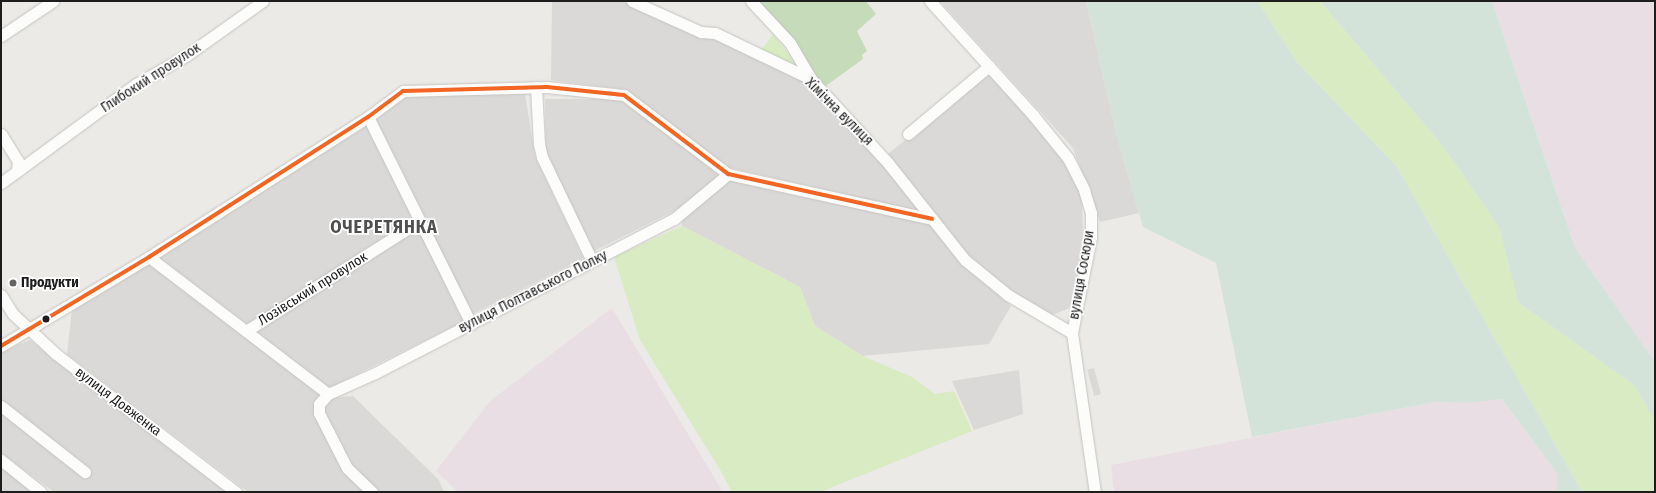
<!DOCTYPE html>
<meta charset="utf-8">
<style>
body{margin:0}
#map{position:relative;width:1656px;height:493px;overflow:hidden;background:#eceae6;font-family:"Fira Sans Condensed",sans-serif}
div>[style]{position:absolute}
.residential>*{inset:0;background:#dbd9d7}
.industrial>*{inset:0;background:#eadee5}
.religious>*{inset:0;background:#dad9d7;transform-origin:0 0}
.grass>*{inset:0;background:#d8ebc3}
.forest>*{inset:0;background:#c6dbba}
.wetland>*{inset:0;background:#d3e3da}
.roads{filter:drop-shadow(0 0 1px #c4c4c2) drop-shadow(0 0 1px #c4c4c2)}
.minor>*{height:11px;margin:-5.5px;padding:0 5.5px;transform-origin:5.5px;border-radius:5.5px;background:#fcfcfb}
.bus-1>*{height:4px;margin:-2px;padding:0 2px;transform-origin:2px;border-radius:2px;background:#f26522}
.dots>*{width:11px;height:11px;translate:-50% -50%;box-sizing:border-box;border:2px solid #fff;border-radius:50%}
span{translate:-50% -50%;white-space:nowrap;text-align:center;line-height:1.15;-webkit-text-stroke:3.5px #fff;paint-order:stroke}
.street-label{font-size:14px;color:#1d1d1d}
.poi-label{font-size:14px;color:#1d1d1d;font-weight:700}
.left{translate:0 -50%;text-align:left}
.district-label{font-size:18px;color:#505050;font-weight:700;letter-spacing:1px}
.frame{position:absolute;inset:0;border:2px solid #1d1d1d;pointer-events:none}
</style>
<div id="map">
<div class="residential">
<i style="clip-path:polygon(552px 1px,622px 1px,716px 36px,804px 78px,888px 165px,921px 212px,723px 166px,627px 90px,551px 80px)"></i>
<i style="clip-path:polygon(940px 1px,1086px 1px,1115px 129px,1139px 213px,1100px 222px,1073px 148px)"></i>
<i style="clip-path:polygon(988px 72px,1064px 159px,1081px 191px,1084px 243px,1070px 308px,1052px 315px,1029px 305px,955px 244px,902px 177px,888px 154px)"></i>
<i style="clip-path:polygon(525px 94px,535px 156px,583px 258px,471px 315px,375px 120px,408px 95px)"></i>
<i style="clip-path:polygon(545px 99px,619px 99px,723px 175px,684px 206px,594px 251px,546px 155px)"></i>
<i style="clip-path:polygon(367px 126px,464px 321px,327px 389px,256px 331px,158px 257px)"></i>
<i style="clip-path:polygon(728px 179px,929px 221px,963px 261px,1011px 306px,989px 344px,863px 356px,815px 326px,800px 287px,682px 226px,682px 217px)"></i>
<i style="clip-path:polygon(148px 264px,324px 395px,330px 398px,353px 396px,439px 480px,444px 492px,248px 492px,67px 354px,72px 309px)"></i>
<i style="clip-path:polygon(30px 340px,227px 492px,54px 492px,1px 453px,1px 351px)"></i>
<i style="clip-path:polygon(1px 465px,36px 492px,1px 492px)"></i>
</div>
<div class="industrial">
<i style="clip-path:polygon(1492px 1px,1655px 1px,1655px 362px,1575px 248px)"></i>
<i style="clip-path:polygon(612px 308px,723px 492px,458px 492px,436px 471px,490px 401px)"></i>
<i style="clip-path:polygon(1502px 399px,1558px 475px,1556px 492px,1114px 492px,1111px 465px,1435px 402px,1464px 403px)"></i>
</div>
<div class="religious">
<i style="left:1094px;top:368px;width:27px;height:7px;rotate:75deg"></i>
<i style="clip-path:polygon(1019px 370px,1023px 414px,974px 430px,952px 381px)"></i>
</div>
<div class="grass">
<i style="clip-path:polygon(1257px 1px,1320px 1px,1443px 146px,1499px 227px,1518px 302px,1634px 385px,1655px 421px,1655px 492px,1582px 492px,1397px 167px,1297px 62px)"></i>
<i style="clip-path:polygon(773px 34px,802px 71px,761px 50px)"></i>
<i style="clip-path:polygon(682px 226px,800px 287px,815px 326px,863px 356px,912px 377px,935px 394px,954px 391px,972px 431px,820px 492px,732px 492px,722px 473px,640px 340px,614px 257px)"></i>
</div>
<div class="forest">
<i style="clip-path:polygon(758px 1px,866px 1px,876px 14px,857px 31px,867px 51px,862px 55px,863px 59px,827px 85px,823px 86px)"></i>
</div>
<div class="wetland">
<i style="clip-path:polygon(1086px 1px,1257px 1px,1297px 62px,1397px 167px,1582px 492px,1556px 492px,1558px 475px,1502px 399px,1464px 403px,1435px 402px,1252px 437px,1216px 263px,1143px 227px,1115px 129px)"></i>
<i style="clip-path:polygon(1320px 1px,1492px 1px,1575px 248px,1655px 362px,1655px 421px,1634px 385px,1518px 302px,1499px 227px,1443px 146px)"></i>
</div>
<div class="roads">
<div class="minor">
<i style="left:632px;top:1px;width:76px;rotate:24.2deg"></i>
<i style="left:701px;top:32px;width:14px;rotate:4deg"></i>
<i style="left:715px;top:33px;width:106px;rotate:25.6deg"></i>
<i style="left:811px;top:79px;width:114px;rotate:47.5deg"></i>
<i style="left:888px;top:163px;width:124px;rotate:51.6deg"></i>
<i style="left:965px;top:260px;width:55px;rotate:39.1deg"></i>
<i style="left:1008px;top:295px;width:74px;rotate:30.7deg"></i>
<i style="left:751px;top:1px;width:57px;rotate:47.1deg"></i>
<i style="left:790px;top:43px;width:42px;rotate:59.7deg"></i>
<i style="left:930px;top:1px;width:154px;rotate:47.9deg"></i>
<i style="left:1033px;top:115px;width:55px;rotate:50.9deg"></i>
<i style="left:1068px;top:158px;width:36px;rotate:63deg"></i>
<i style="left:1084px;top:190px;width:24px;rotate:73deg"></i>
<i style="left:1091px;top:213px;width:24px;rotate:90deg"></i>
<i style="left:1091px;top:237px;width:98px;rotate:101.2deg"></i>
<i style="left:1072px;top:333px;width:161px;rotate:81.8deg"></i>
<i style="left:1px;top:36px;width:63px;rotate:-33.9deg"></i>
<i style="left:536px;top:87px;width:57px;rotate:87deg"></i>
<i style="left:539px;top:144px;width:13px;rotate:77deg"></i>
<i style="left:542px;top:157px;width:115px;rotate:64.3deg"></i>
<i style="left:368px;top:117px;width:231px;rotate:63.5deg"></i>
<i style="left:1px;top:134px;width:32px;rotate:58deg"></i>
<i style="left:18px;top:161px;width:10px;rotate:96deg"></i>
<i style="left:908px;top:134px;width:106px;rotate:-40deg"></i>
<i style="left:1px;top:183px;width:167px;rotate:-36.3deg"></i>
<i style="left:136px;top:84px;width:59px;rotate:-29.6deg"></i>
<i style="left:187px;top:55px;width:93px;rotate:-35.4deg"></i>
<i style="left:149px;top:257px;width:225px;rotate:37.4deg"></i>
<i style="left:1px;top:295px;width:22px;rotate:58deg"></i>
<i style="left:13px;top:314px;width:59px;rotate:42.9deg"></i>
<i style="left:56px;top:354px;width:227px;rotate:37.5deg"></i>
<i style="left:246px;top:331px;width:206px;rotate:-32.3deg"></i>
<i style="left:1px;top:346px;width:173px;rotate:-31deg"></i>
<i style="left:149px;top:257px;width:260px;rotate:-32.6deg"></i>
<i style="left:368px;top:117px;width:44px;rotate:-36.6deg"></i>
<i style="left:403px;top:91px;width:144px;rotate:-1.6deg"></i>
<i style="left:547px;top:87px;width:77px;rotate:5.9deg"></i>
<i style="left:624px;top:95px;width:131px;rotate:37.2deg"></i>
<i style="left:728px;top:174px;width:209px;rotate:12.4deg"></i>
<i style="left:1px;top:406px;width:107px;rotate:38.2deg"></i>
<i style="left:1px;top:460px;width:51px;rotate:38.7deg"></i>
<i style="left:372px;top:492px;width:35px;rotate:-136deg"></i>
<i style="left:347px;top:468px;width:62px;rotate:-117deg"></i>
<i style="left:319px;top:413px;width:9px;rotate:-90deg"></i>
<i style="left:319px;top:404px;width:13px;rotate:-48deg"></i>
<i style="left:328px;top:394px;width:51px;rotate:-24.1deg"></i>
<i style="left:375px;top:373px;width:336px;rotate:-27.3deg"></i>
<i style="left:674px;top:219px;width:70px;rotate:-39.8deg"></i>
</div>
</div>
<div class="bus-1">
<i style="left:1px;top:346px;width:173px;rotate:-31deg"></i>
<i style="left:149px;top:257px;width:260px;rotate:-32.6deg"></i>
<i style="left:368px;top:117px;width:44px;rotate:-36.6deg"></i>
<i style="left:403px;top:91px;width:144px;rotate:-1.6deg"></i>
<i style="left:547px;top:87px;width:77px;rotate:5.9deg"></i>
<i style="left:624px;top:95px;width:131px;rotate:37.2deg"></i>
<i style="left:728px;top:174px;width:209px;rotate:12.4deg"></i>
</div>
<div class="dots">
<i style="left:13px;top:283px;background:#656563"></i>
<i style="left:46px;top:319px;background:#1d1d1d"></i>
</div>
<div class="street-label">
<span style="left:151px;top:78px;rotate:-33deg">Глибокий провулок</span>
<span style="left:839px;top:112px;rotate:45deg">Хімічна вулиця</span>
<span style="left:1082px;top:275px;rotate:-80deg">вулиця Сосюри</span>
<span style="left:313px;top:289px;rotate:-32deg">Лозівський провулок</span>
<span style="left:533px;top:292px;rotate:-27deg">вулиця Полтавського Полку</span>
<span style="left:118px;top:402px;rotate:37deg">вулиця Довженка</span>
</div>
<div class="poi-label">
<span class="left" style="left:21px;top:283px">Продукти</span>
</div>
<div class="district-label">
<span style="left:384px;top:227px">ОЧЕРЕТЯНКА</span>
</div>
<div class="frame"></div>
</div>
